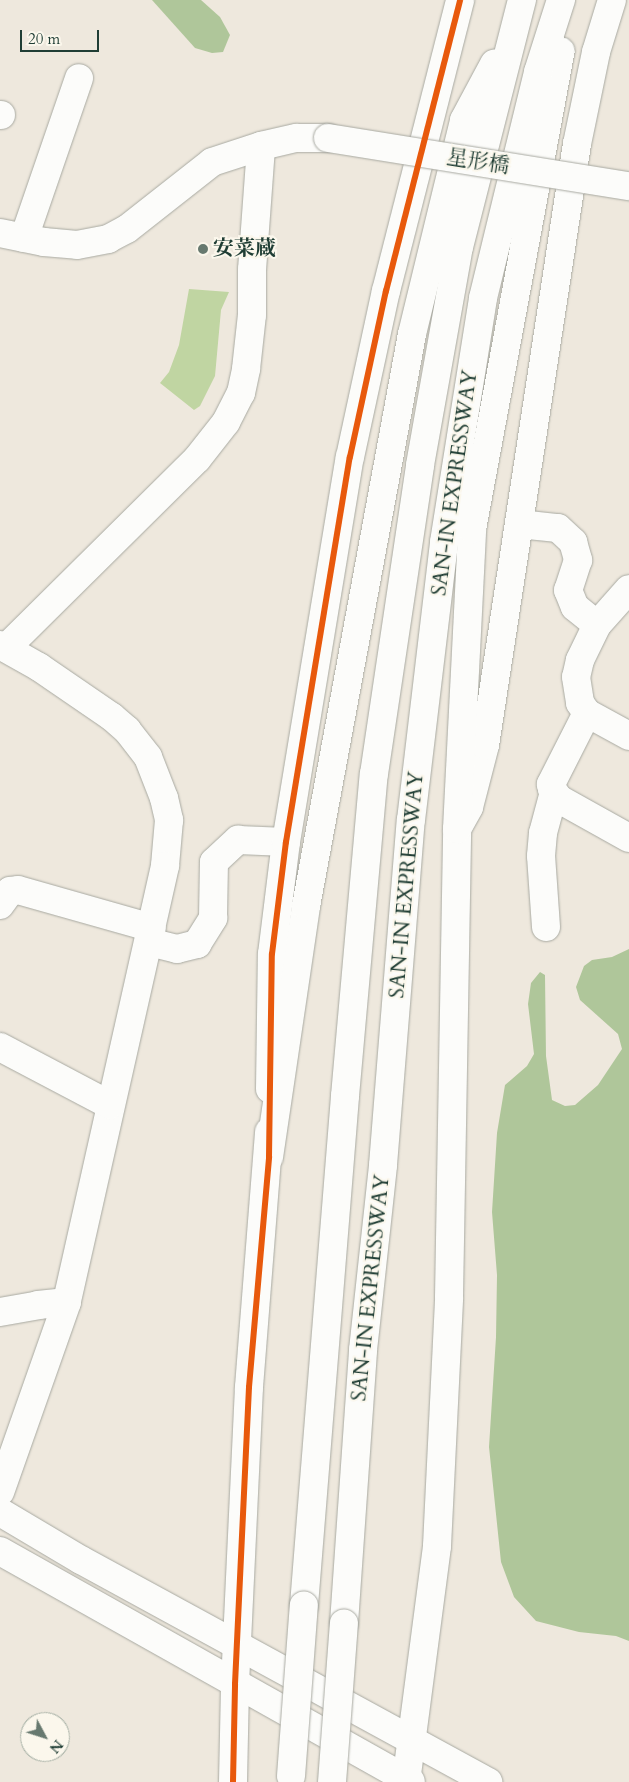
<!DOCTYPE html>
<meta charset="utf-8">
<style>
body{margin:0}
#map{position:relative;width:629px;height:1782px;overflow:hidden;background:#eee8dd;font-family:Cardo,"Noto Serif JP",serif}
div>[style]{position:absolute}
.green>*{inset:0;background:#c0d5a2}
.forest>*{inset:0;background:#afc69a}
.roads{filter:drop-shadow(0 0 1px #a8a9a1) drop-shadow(0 0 1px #a8a9a1)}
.minor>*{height:28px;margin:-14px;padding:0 14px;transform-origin:14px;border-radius:14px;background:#fcfcfa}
.major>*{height:28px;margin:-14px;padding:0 14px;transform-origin:14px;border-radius:14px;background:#fcfcfa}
.highway>*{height:28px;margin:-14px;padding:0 14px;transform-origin:14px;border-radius:14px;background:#fcfcfa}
.bridges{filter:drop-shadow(0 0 1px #a8a9a1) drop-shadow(0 0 1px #a8a9a1)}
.minor-bridge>*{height:28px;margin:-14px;padding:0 14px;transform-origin:14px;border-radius:14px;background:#fcfcfa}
.highway-bridge>*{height:28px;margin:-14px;padding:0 14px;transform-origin:14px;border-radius:14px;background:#fcfcfa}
.cycleway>*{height:6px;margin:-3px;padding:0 3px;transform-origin:3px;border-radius:3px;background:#e8590c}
.dots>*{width:14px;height:14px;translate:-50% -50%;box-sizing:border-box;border:2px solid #fbf7ec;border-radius:50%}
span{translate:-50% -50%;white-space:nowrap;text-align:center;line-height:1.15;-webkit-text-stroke:4px #fbf7ec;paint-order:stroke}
.street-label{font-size:21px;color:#1f3d34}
.poi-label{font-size:21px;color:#1f3d34;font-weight:700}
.left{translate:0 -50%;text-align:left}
.north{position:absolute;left:20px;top:1712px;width:50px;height:50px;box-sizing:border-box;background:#fbf7ec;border:1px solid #a3ada2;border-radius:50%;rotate:130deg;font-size:14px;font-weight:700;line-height:20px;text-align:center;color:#1f3d34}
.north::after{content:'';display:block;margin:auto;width:18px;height:22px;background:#67796f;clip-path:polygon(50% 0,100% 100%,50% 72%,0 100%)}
.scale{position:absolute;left:20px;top:30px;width:79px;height:22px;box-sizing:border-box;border:2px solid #1f3d34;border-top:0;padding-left:6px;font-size:15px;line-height:18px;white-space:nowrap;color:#1f3d34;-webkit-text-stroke:4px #fbf7ec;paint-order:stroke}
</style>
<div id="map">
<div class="green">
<i style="clip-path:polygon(189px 289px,229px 292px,221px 310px,215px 376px,200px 406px,194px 410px,160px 383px,169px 372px,179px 345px)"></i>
</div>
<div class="forest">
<i style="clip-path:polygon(152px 0,201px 0,220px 17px,230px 35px,223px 52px,212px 53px,195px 48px)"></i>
<i style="clip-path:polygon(629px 949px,629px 1641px,616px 1636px,579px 1632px,536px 1621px,514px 1597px,501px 1562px,489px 1447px,496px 1337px,497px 1275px,492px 1212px,497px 1133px,505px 1085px,527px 1066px,534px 1054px,528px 1004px,531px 983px,540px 972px,545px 975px,546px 1056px,552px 1100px,565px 1106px,575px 1105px,598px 1085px,622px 1049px,618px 1034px,580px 1000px,576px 987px,584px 966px,592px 960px,612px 957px)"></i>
</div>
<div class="roads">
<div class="minor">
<i style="left:0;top:115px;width:1px"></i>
<i style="left:0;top:233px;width:45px;rotate:11.6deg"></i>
<i style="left:44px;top:242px;width:33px;rotate:5deg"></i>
<i style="left:77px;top:245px;width:32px;rotate:-11deg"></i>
<i style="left:108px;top:239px;width:21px;rotate:-28deg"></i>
<i style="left:127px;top:229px;width:108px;rotate:-38.2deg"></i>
<i style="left:212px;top:162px;width:52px;rotate:-18.1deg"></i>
<i style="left:261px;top:146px;width:37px;rotate:-13deg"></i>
<i style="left:297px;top:138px;width:31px"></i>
<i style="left:24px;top:238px;width:169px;rotate:-71deg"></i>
<i style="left:519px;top:524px;width:39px;rotate:6deg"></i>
<i style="left:558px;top:528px;width:21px;rotate:43deg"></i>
<i style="left:573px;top:542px;width:19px;rotate:74deg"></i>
<i style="left:578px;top:560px;width:32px;rotate:108deg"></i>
<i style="left:568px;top:590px;width:18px;rotate:68deg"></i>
<i style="left:575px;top:607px;width:28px;rotate:39deg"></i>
<i style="left:597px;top:625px;width:39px;rotate:116deg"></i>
<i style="left:580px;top:660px;width:17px;rotate:103deg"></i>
<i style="left:576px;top:677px;width:26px;rotate:81deg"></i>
<i style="left:580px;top:703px;width:12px;rotate:55deg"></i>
<i style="left:587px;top:713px;width:48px;rotate:28.7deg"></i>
<i style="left:597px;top:625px;width:48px;rotate:-48.4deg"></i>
<i style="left:0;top:645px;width:45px;rotate:29.4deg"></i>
<i style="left:39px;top:667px;width:88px;rotate:34.4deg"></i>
<i style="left:112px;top:717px;width:20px;rotate:41deg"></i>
<i style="left:127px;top:730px;width:34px;rotate:52deg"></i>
<i style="left:148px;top:757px;width:44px;rotate:68.7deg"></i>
<i style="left:164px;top:798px;width:23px;rotate:77deg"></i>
<i style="left:169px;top:820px;width:46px;rotate:95deg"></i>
<i style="left:165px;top:866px;width:447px;rotate:102.7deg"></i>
<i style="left:67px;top:1302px;width:201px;rotate:109.4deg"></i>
<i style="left:6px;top:648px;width:269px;rotate:-44.7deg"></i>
<i style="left:197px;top:459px;width:47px;rotate:-51.9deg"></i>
<i style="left:226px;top:422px;width:33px;rotate:-63deg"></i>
<i style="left:241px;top:393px;width:25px;rotate:-78deg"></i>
<i style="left:246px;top:369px;width:54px;rotate:-83.7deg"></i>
<i style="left:252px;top:315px;width:45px;rotate:-90deg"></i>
<i style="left:252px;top:270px;width:124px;rotate:-85.8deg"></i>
<i style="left:587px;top:713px;width:80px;rotate:116.9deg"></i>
<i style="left:551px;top:784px;width:5px;rotate:79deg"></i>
<i style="left:552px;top:789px;width:12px;rotate:55deg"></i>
<i style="left:559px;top:799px;width:80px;rotate:29.1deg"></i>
<i style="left:0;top:905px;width:17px;rotate:-54deg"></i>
<i style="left:10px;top:891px;width:8px;rotate:-7deg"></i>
<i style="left:18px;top:890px;width:139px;rotate:15.8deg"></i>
<i style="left:546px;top:927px;width:71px;rotate:-94deg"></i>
<i style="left:541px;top:856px;width:23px;rotate:-85deg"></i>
<i style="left:543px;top:833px;width:39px;rotate:-75deg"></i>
<i style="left:149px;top:942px;width:29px;rotate:14deg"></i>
<i style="left:177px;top:949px;width:21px;rotate:-14deg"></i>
<i style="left:197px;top:944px;width:31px;rotate:-58deg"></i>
<i style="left:213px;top:918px;width:56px;rotate:-89deg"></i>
<i style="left:214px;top:862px;width:33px;rotate:-43deg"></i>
<i style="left:238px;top:840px;width:48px;rotate:2.4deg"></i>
<i style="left:0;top:1047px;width:124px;rotate:27.8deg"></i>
<i style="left:270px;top:1089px;width:135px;rotate:-89.2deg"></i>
<i style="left:272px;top:954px;width:113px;rotate:-82.9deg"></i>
<i style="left:286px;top:842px;width:390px;rotate:-80.6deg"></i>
<i style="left:350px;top:457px;width:170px;rotate:-77.8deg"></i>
<i style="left:386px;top:291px;width:300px;rotate:-75.7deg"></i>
<i style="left:0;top:1312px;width:39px;rotate:-10deg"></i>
<i style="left:38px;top:1305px;width:29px;rotate:-6deg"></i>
<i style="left:233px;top:1782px;width:98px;rotate:-88.8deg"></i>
<i style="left:235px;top:1684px;width:297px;rotate:-87.3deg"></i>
<i style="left:249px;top:1387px;width:256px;rotate:-85.5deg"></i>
<i style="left:406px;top:1782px;width:238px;rotate:-82.5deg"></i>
<i style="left:437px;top:1546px;width:249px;rotate:-87.2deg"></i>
<i style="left:449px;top:1297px;width:468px;rotate:-89deg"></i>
<i style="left:457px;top:829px;width:25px;rotate:-61deg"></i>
<i style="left:469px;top:807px;width:64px;rotate:-75.5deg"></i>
<i style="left:485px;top:745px;width:608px;rotate:-81.3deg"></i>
<i style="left:577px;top:144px;width:94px;rotate:-78.3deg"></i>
<i style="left:596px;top:52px;width:54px;rotate:-72.9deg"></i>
</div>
<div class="major">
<i style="left:0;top:1512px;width:94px;rotate:30.7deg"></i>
<i style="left:81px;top:1560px;width:464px;rotate:28.6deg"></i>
<i style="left:0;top:1551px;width:471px;rotate:29.3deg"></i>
</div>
<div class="highway">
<i style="left:457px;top:829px;width:300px;rotate:-87.1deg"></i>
<i style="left:472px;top:529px;width:486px;rotate:-79.5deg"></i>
<i style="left:269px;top:1157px;width:254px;rotate:-81.6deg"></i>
<i style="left:306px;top:906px;width:582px;rotate:-79.5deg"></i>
<i style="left:412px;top:334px;width:220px;rotate:-76.3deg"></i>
<i style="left:464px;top:120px;width:64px;rotate:-61.8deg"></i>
<i style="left:304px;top:1605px;width:511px;rotate:-85.39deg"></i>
<i style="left:345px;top:1096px;width:323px;rotate:-84.9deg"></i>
<i style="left:374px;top:774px;width:312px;rotate:-81.5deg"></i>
<i style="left:420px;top:465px;width:221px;rotate:-79.9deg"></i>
<i style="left:459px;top:247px;width:255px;rotate:-75.7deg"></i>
<i style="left:344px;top:1623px;width:274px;rotate:-86deg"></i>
<i style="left:363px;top:1350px;width:186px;rotate:-83.8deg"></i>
<i style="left:383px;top:1165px;width:346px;rotate:-85.4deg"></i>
<i style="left:411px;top:820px;width:280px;rotate:-83.2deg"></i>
<i style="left:444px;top:542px;width:247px;rotate:-80.9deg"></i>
<i style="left:483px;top:298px;width:233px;rotate:-76.3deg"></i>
<i style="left:538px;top:72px;width:76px;rotate:-72.3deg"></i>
</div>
</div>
<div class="bridges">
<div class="minor-bridge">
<i style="left:328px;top:138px;width:305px;rotate:9.1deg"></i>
</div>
<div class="highway-bridge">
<i style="left:291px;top:1776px;width:171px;rotate:-85.7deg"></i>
<i style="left:332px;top:1782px;width:159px;rotate:-85.7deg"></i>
</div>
</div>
<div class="cycleway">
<i style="left:233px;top:1782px;width:98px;rotate:-88.8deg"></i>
<i style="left:235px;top:1684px;width:297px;rotate:-87.3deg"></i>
<i style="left:249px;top:1387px;width:231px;rotate:-85deg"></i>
<i style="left:269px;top:1157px;width:203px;rotate:-89.2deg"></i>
<i style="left:272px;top:954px;width:113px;rotate:-82.9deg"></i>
<i style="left:286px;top:842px;width:390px;rotate:-80.6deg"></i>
<i style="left:350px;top:457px;width:170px;rotate:-77.8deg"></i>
<i style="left:386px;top:291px;width:300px;rotate:-75.7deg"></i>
</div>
<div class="dots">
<i style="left:203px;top:249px;background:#67796f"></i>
</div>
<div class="street-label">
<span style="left:478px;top:162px;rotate:9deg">星形橋</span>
<span style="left:455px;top:483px;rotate:-82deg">SAN-IN EXPRESSWAY</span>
<span style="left:407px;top:885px;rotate:-85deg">SAN-IN EXPRESSWAY</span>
<span style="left:371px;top:1288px;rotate:-84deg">SAN-IN EXPRESSWAY</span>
</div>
<div class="poi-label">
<span class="left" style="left:213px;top:249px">安菜蔵</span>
</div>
<div class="north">N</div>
<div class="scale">20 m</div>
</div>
